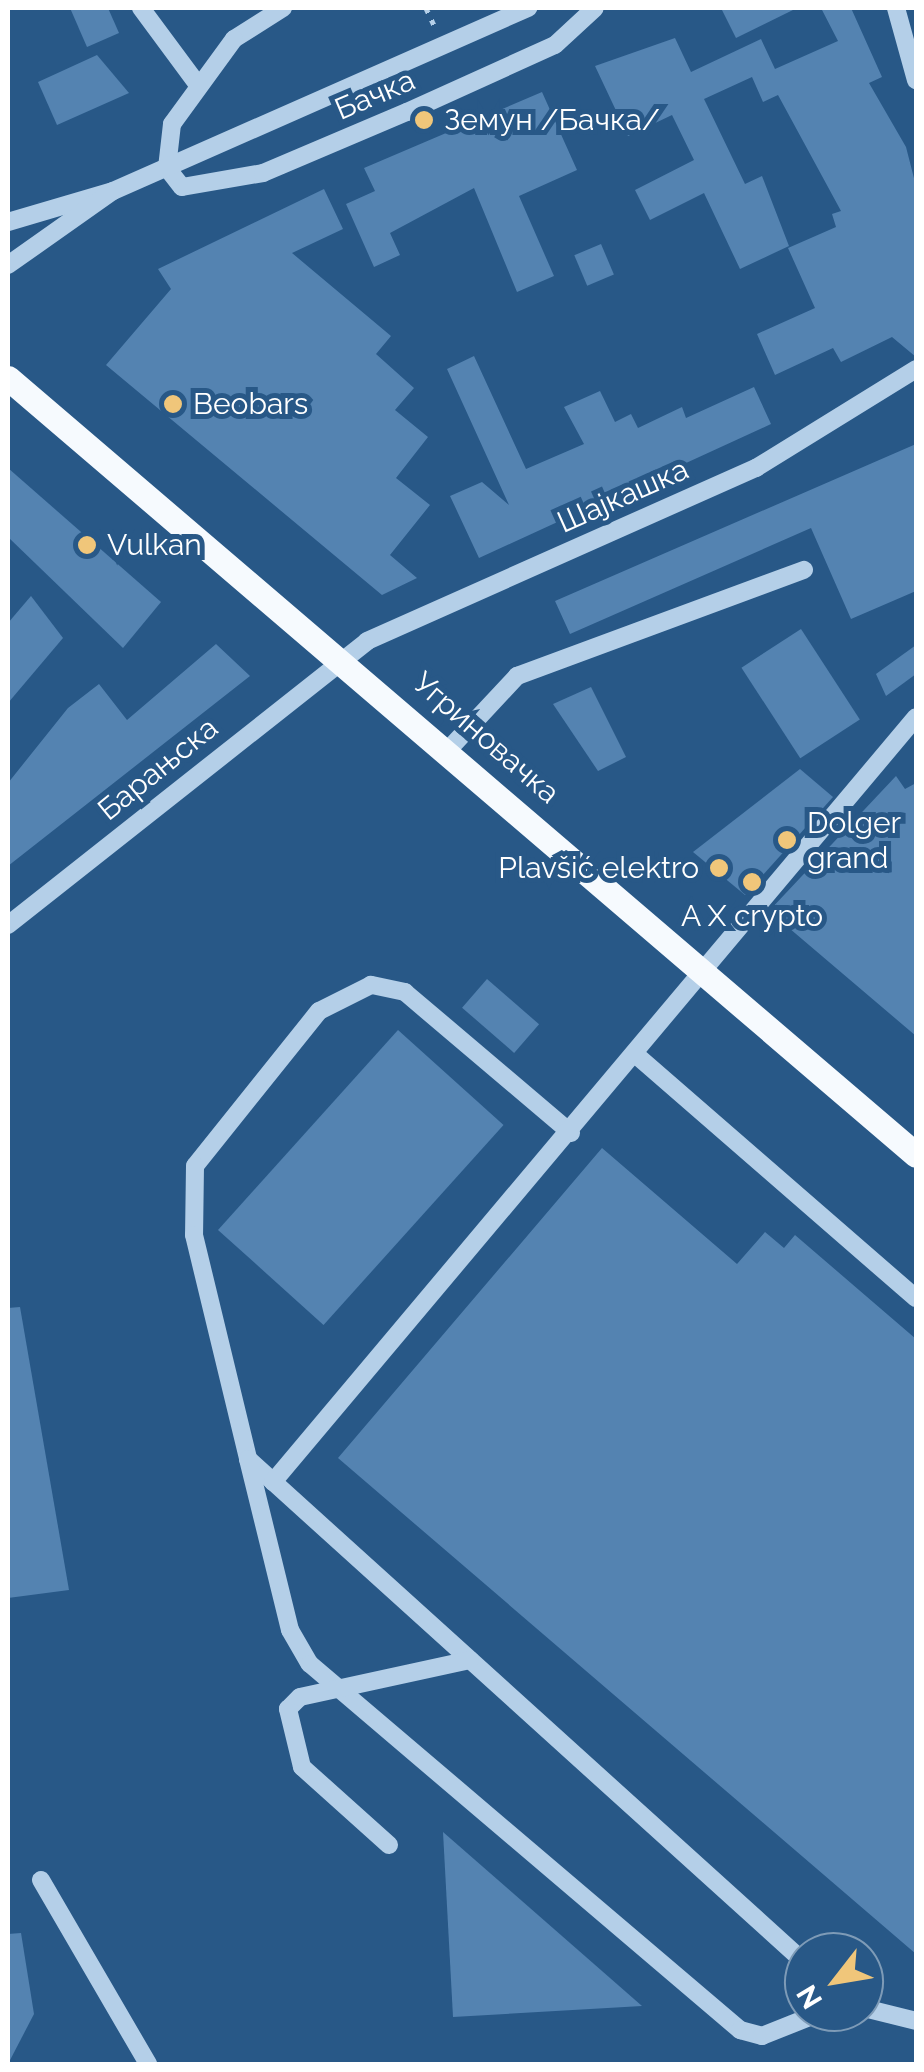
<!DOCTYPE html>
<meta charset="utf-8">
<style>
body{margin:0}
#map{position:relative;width:924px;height:2072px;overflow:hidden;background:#285887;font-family:Raleway,sans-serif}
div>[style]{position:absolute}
.building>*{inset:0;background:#5483b1;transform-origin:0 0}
.path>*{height:5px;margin-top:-2.5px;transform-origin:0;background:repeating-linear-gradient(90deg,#b4cfe8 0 5px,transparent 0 13px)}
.minor>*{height:18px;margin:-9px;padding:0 9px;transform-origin:9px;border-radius:9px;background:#b4cfe8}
.major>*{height:25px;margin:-12.5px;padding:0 12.5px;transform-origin:12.5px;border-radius:12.5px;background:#f6fafe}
.dots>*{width:28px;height:28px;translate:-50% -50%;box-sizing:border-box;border:5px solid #285887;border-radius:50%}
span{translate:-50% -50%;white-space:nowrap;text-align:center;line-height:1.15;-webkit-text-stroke:10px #285887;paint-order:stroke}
.street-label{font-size:30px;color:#fff}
.poi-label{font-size:30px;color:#fff}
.left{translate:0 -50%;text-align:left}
.right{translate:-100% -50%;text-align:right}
.frame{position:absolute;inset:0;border:10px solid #fff;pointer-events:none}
.north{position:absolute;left:784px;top:1932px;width:100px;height:100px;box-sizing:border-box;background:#285887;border:2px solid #7e9bb7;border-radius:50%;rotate:239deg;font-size:28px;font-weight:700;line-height:40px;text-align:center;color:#fff}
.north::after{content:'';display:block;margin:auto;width:35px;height:45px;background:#f0c67a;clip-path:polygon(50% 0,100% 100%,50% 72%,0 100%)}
</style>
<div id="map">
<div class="building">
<i style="clip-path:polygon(70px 8px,108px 8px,119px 33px,87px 47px)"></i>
<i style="clip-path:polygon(721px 8px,797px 8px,736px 38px)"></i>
<i style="clip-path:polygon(821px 8px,851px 8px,882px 77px,869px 83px,906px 147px,916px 186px,916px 357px,892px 337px,841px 362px,833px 348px,775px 375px,757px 334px,815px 308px,788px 248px,836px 227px,832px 214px,841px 211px,778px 95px,763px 102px,752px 77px,704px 99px,745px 184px,762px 176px,789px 246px,740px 269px,704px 193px,650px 220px,635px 190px,694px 160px,672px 115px,628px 136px,595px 66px,675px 38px,691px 72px,761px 39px,775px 69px,838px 41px)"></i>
<i style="clip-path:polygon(97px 55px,129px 93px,57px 125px,38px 82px)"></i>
<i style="clip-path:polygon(542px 92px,577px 170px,519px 196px,554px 276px,517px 292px,474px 188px,390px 233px,400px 255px,374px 267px,346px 204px,375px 191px,364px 168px)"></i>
<i style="clip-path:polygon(324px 189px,343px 229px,292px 253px,391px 336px,376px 354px,414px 388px,395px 410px,428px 437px,396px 478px,430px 505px,390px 555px,417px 578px,382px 595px,106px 365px,171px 289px,158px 269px)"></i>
<i style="left:601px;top:244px;width:33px;height:29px;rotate:67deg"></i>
<i style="clip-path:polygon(474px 356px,526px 469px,584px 444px,564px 407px,600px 391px,615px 422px,631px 414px,638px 428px,682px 407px,686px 418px,754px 387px,771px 424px,479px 558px,450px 496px,482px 482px,509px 505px,447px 369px)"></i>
<i style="clip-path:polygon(916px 444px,916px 591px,851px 619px,811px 528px,570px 634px,555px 601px)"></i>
<i style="clip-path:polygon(8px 468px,161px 602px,123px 648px,8px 537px)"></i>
<i style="clip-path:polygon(31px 596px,63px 638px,8px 703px,8px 623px)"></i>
<i style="left:801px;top:629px;width:108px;height:71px;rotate:57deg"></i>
<i style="clip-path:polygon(216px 644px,250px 676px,8px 866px,8px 783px,68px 708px,99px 684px,127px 720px)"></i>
<i style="clip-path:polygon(916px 645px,916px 674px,886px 696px,876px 674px)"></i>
<i style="clip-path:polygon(591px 687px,626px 757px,598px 771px,553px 704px)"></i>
<i style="clip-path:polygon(800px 769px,833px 797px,745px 895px,693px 852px)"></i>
<i style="clip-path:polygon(896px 776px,905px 789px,916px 783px,916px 1036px,769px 911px)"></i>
<i style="left:487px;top:979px;width:69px;height:38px;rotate:41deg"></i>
<i style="left:398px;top:1030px;width:142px;height:269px;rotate:42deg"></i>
<i style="clip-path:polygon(602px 1148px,737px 1264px,765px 1232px,784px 1248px,795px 1235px,916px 1339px,916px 1954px,338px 1458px)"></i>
<i style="clip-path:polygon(20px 1307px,69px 1590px,8px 1598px,8px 1308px)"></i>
<i style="clip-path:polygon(443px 1832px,642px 2006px,453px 2017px)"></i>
<i style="clip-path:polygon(21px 1933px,34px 2014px,8px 2064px,8px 1934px)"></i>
</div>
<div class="path">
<i style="left:426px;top:8px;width:21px;rotate:65deg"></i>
</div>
<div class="minor">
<i style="left:141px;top:8px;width:96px;rotate:53.5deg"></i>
<i style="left:283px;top:8px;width:58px;rotate:147.7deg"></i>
<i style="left:234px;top:39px;width:105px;rotate:126.1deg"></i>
<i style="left:172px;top:124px;width:44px;rotate:96.5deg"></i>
<i style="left:167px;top:168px;width:24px;rotate:52deg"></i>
<i style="left:182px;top:187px;width:82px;rotate:-9.8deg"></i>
<i style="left:263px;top:173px;width:156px;rotate:-23deg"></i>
<i style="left:407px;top:112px;width:162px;rotate:-24.4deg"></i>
<i style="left:555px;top:45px;width:54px;rotate:-42.8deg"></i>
<i style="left:896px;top:8px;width:75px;rotate:74.5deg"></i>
<i style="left:8px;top:222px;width:109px;rotate:-16.4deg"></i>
<i style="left:113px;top:191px;width:454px;rotate:-23.8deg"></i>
<i style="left:8px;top:265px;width:128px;rotate:-35.2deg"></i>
<i style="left:449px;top:749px;width:100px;rotate:-47deg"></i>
<i style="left:517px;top:676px;width:306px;rotate:-20.3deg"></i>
<i style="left:8px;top:925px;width:458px;rotate:-38.3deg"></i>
<i style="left:367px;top:641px;width:426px;rotate:-24deg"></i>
<i style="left:756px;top:468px;width:188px;rotate:-31.7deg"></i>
<i style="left:635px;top:1054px;width:372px;rotate:41deg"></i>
<i style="left:571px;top:1133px;width:218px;rotate:-139.7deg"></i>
<i style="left:405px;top:992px;width:35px;rotate:-168deg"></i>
<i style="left:371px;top:985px;width:58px;rotate:153.4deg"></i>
<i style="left:319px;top:1011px;width:198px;rotate:128.7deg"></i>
<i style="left:195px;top:1166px;width:69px;rotate:90.8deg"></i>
<i style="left:194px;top:1235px;width:230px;rotate:76.4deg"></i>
<i style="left:248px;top:1459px;width:750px;rotate:42.13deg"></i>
<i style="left:248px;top:1459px;width:176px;rotate:76.2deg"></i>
<i style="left:290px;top:1630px;width:39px;rotate:60deg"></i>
<i style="left:310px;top:1664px;width:565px;rotate:40.4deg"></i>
<i style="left:740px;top:2030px;width:23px;rotate:15deg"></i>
<i style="left:762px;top:2036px;width:65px;rotate:-21.8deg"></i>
<i style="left:273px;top:1482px;width:999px;rotate:-49.95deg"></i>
<i style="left:389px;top:1845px;width:117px;rotate:-138.1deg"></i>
<i style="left:302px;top:1767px;width:60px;rotate:-103.6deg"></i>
<i style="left:288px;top:1709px;width:17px;rotate:-45deg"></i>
<i style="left:300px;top:1697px;width:174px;rotate:-12.3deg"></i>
<i style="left:41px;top:1880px;width:213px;rotate:59.8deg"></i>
<i style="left:864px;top:2008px;width:54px;rotate:14deg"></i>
</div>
<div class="major">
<i style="left:8px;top:378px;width:1195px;rotate:40.55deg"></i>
</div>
<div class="dots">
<i style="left:424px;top:120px;background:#f0c67a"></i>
<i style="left:173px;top:404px;background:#f0c67a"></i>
<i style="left:87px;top:545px;background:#f0c67a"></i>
<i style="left:787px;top:840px;background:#f0c67a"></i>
<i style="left:719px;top:868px;background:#f0c67a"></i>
<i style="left:752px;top:882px;background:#f0c67a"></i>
</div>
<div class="street-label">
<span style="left:375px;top:95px;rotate:-23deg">Бачка</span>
<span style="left:623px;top:496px;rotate:-24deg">Шајкашка</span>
<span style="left:486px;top:738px;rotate:41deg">Угриновачка</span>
<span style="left:158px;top:769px;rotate:-39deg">Барањска</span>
</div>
<div class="poi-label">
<span class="left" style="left:444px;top:120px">Земун /Бачка/</span>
<span class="left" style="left:193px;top:404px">Beobars</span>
<span class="left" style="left:107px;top:545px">Vulkan</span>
<span class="left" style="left:807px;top:840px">Dolger<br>grand</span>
<span class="right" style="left:699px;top:868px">Plavšić elektro</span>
<span style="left:752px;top:916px">A X crypto</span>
</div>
<div class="frame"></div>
<div class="north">N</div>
</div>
